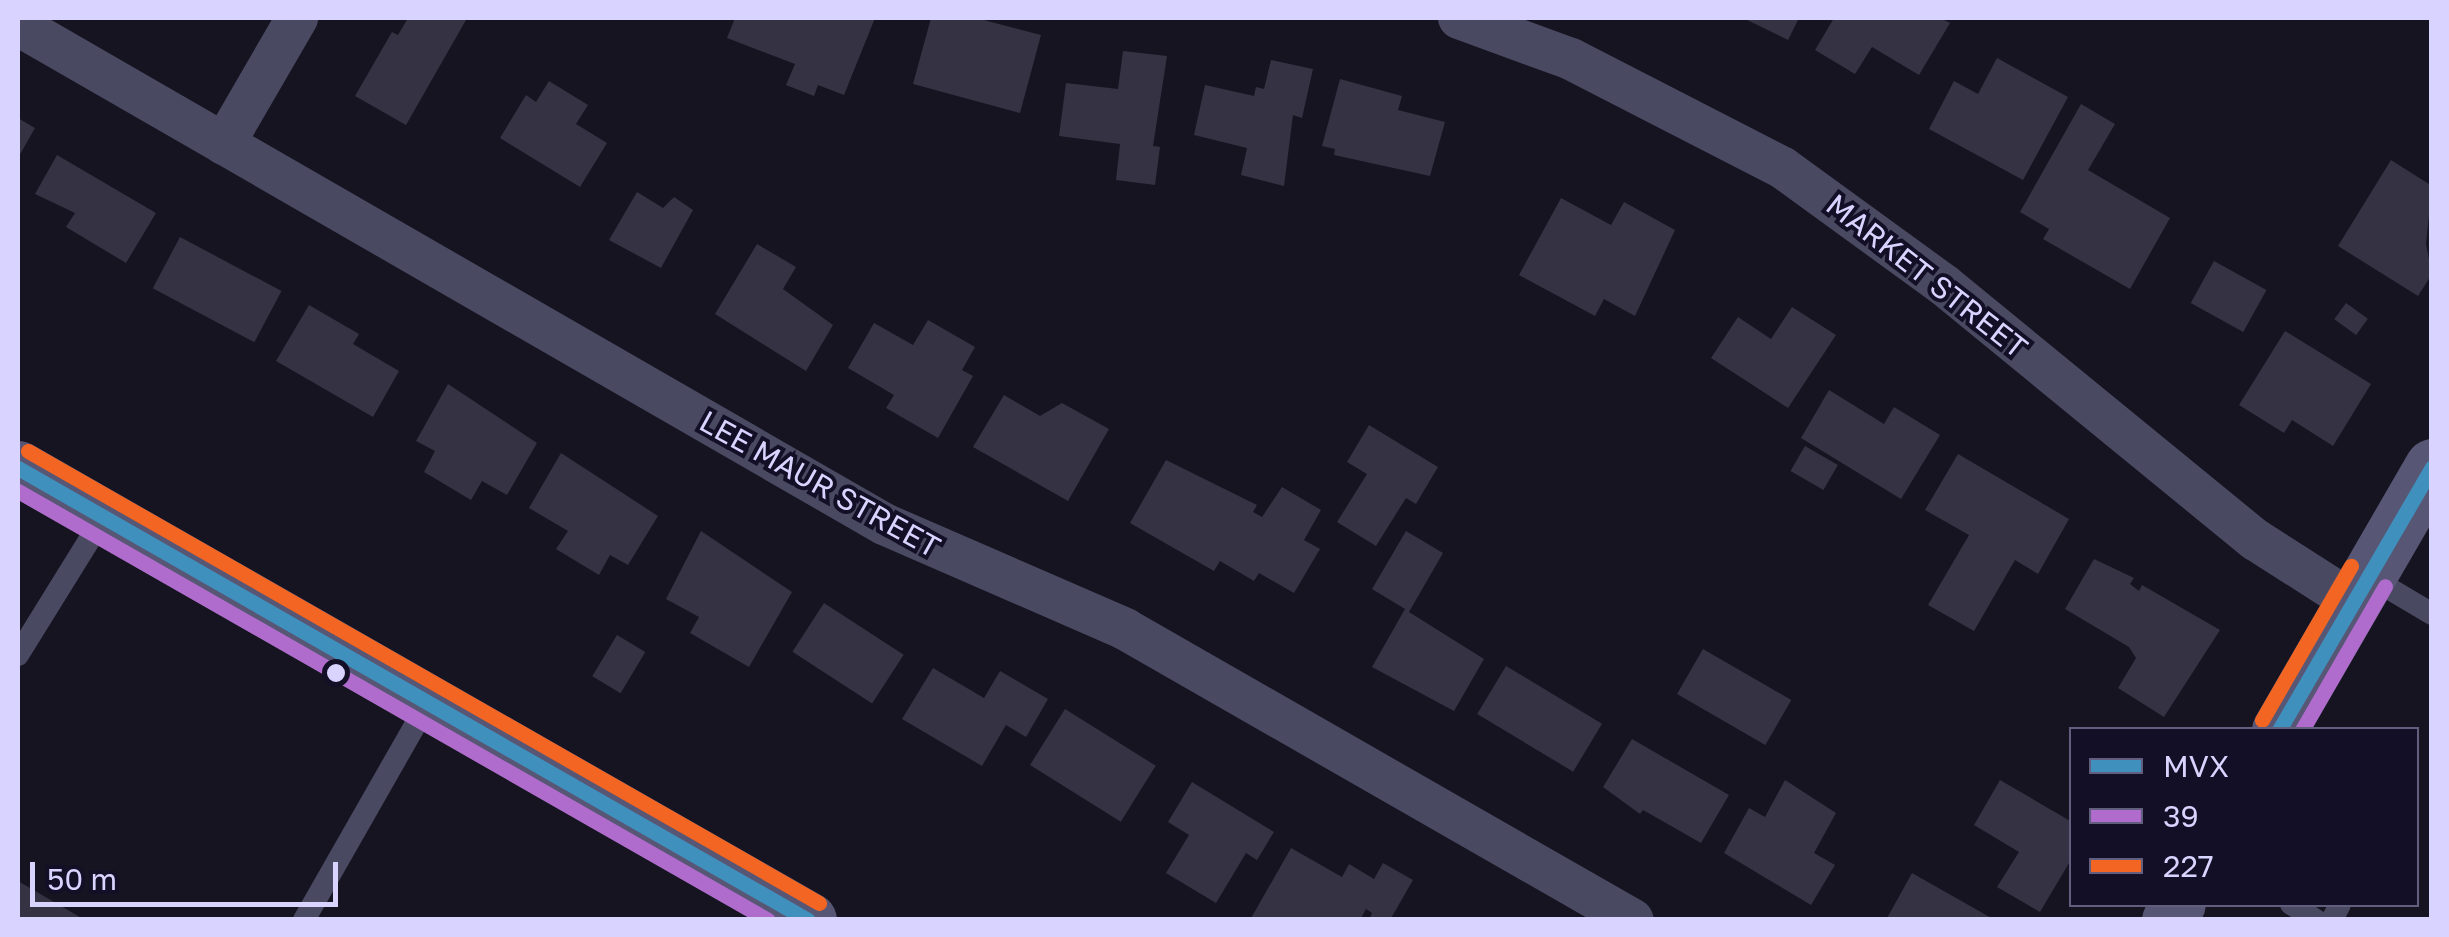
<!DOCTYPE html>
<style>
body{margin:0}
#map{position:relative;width:2449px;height:937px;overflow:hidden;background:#161421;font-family:"Golos Text",sans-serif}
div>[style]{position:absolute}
.building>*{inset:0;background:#343243;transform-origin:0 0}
.lane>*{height:22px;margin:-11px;padding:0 11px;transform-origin:11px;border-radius:11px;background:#4a4962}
.street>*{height:42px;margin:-21px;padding:0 21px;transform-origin:21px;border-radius:21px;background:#4a4962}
.secondary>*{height:55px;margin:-27.5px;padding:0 27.5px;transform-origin:27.5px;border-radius:27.5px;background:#575674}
.bus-1>*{height:15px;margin:-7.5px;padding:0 7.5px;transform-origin:7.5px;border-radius:7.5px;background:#4090be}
.bus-2>*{height:15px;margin:-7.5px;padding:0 7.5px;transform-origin:7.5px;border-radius:7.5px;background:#b06ccc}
.bus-3>*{height:15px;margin:-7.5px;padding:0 7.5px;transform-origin:7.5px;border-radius:7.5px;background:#f26522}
.dots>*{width:28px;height:28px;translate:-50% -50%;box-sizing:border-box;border:5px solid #130f26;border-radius:50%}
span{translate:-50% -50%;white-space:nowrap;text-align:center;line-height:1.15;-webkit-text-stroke:8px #130f26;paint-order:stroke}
.street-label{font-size:30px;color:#d9d4ff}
.frame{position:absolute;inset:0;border:20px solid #d9d4ff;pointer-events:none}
.legend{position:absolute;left:2069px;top:727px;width:350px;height:180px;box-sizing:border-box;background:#130f26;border:2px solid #625e7d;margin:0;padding:12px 18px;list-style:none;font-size:30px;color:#d9d4ff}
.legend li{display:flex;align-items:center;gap:20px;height:50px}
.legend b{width:50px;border:2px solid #625e7d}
.scale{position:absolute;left:30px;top:862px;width:308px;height:45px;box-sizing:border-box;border:5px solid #d9d4ff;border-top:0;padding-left:12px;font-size:30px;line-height:35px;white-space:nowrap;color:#d9d4ff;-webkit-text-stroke:8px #130f26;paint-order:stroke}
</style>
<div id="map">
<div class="building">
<i style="clip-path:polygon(408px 18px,466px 20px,406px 125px,355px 96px,392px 32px,398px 35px)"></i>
<i style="clip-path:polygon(735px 18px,875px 18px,844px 95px,818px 85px,814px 96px,786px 85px,795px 64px,727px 38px)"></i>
<i style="clip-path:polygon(931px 18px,976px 18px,1041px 35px,1020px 113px,913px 84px)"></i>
<i style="clip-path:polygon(1743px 18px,1799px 18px,1788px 40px)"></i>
<i style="clip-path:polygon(1834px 18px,1940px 18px,1950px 23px,1919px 75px,1872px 47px,1855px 74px,1815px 50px)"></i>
<i style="clip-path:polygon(1123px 51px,1167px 56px,1153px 146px,1160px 147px,1155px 185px,1116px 180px,1120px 144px,1059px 136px,1066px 83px,1118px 89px)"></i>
<i style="clip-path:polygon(1997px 58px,2068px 97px,2023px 180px,1929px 129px,1954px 81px,1978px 94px)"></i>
<i style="clip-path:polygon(1271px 60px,1313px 69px,1302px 118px,1293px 115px,1284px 186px,1241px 175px,1247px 148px,1194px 135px,1205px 85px,1254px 96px,1256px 87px,1264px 89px)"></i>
<i style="clip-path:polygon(1340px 79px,1402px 96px,1398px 110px,1445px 122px,1430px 176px,1334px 155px,1335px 149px,1322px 146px)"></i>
<i style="clip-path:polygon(549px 81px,588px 105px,576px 124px,607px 143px,580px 187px,500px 138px,526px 95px,536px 102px)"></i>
<i style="clip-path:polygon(2081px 104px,2115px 124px,2088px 170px,2170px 218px,2130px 289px,2043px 239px,2049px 229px,2020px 212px)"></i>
<i style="clip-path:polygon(18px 118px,35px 128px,18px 158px)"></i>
<i style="clip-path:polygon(57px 155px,156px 213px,126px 263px,66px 227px,75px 213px,35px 194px)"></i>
<i style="clip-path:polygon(2391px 160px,2432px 186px,2426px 244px,2432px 274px,2418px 296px,2338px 246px)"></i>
<i style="clip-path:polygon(637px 192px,663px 208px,674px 197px,693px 210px,661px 268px,609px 240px)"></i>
<i style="clip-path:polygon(1561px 198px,1611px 225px,1624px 202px,1675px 230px,1635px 316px,1604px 299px,1595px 316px,1519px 275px)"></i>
<i style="left:180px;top:237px;width:115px;height:58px;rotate:28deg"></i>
<i style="clip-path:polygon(757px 244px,796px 267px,783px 289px,833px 325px,806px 371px,715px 314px)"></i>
<i style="left:2214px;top:261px;width:60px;height:48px;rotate:29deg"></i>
<i style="left:2346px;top:303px;width:27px;height:20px;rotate:36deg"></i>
<i style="clip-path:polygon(309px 305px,359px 334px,353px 344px,399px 371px,373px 417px,276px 361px)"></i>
<i style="clip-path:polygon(1792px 307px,1836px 335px,1788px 408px,1711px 358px,1738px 317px,1771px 339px)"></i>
<i style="clip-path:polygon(928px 320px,975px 347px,962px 370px,973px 376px,938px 438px,886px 408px,894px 395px,848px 368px,874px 323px,913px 345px)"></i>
<i style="clip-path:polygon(2285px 331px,2371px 384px,2333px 446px,2292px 420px,2284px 433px,2239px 405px)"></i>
<i style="clip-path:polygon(448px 384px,537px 443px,507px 495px,482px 481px,471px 500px,424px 472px,435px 451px,416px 441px)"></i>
<i style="clip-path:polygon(1829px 390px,1884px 424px,1894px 407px,1940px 435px,1901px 499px,1801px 438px)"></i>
<i style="clip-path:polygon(1004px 395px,1040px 416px,1062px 403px,1109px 429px,1068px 501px,973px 447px)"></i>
<i style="clip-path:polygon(1369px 425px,1438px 467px,1416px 504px,1406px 498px,1376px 546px,1337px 522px,1367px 474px,1347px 462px)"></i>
<i style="left:1805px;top:446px;width:38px;height:29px;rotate:30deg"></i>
<i style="clip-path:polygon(561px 453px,658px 516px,628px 565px,610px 555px,599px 575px,556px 549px,568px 531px,529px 508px)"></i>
<i style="clip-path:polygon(1958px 454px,2069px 519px,2038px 574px,2015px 560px,1974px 631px,1928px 605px,1969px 535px,1925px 510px)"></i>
<i style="clip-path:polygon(1166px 460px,1257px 505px,1253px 512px,1262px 517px,1282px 487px,1321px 510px,1304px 540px,1320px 549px,1294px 593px,1259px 573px,1254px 581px,1220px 561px,1214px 571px,1130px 523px)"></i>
<i style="clip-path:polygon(701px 531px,792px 592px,749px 667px,690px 633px,699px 617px,666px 599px)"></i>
<i style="clip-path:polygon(1406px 531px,1443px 553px,1409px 612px,1484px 659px,1454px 711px,1372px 667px,1405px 609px,1372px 589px)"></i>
<i style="clip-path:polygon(2094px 559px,2134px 578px,2130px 584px,2139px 591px,2142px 585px,2220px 630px,2164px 717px,2118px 688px,2136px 658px,2129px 647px,2065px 609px)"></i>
<i style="left:824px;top:603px;width:95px;height:58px;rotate:33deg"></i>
<i style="left:617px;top:635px;width:33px;height:48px;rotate:31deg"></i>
<i style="left:1703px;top:649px;width:102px;height:52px;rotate:30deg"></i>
<i style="left:1506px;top:666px;width:112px;height:56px;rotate:31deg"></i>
<i style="clip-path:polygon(933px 668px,984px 698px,1000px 671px,1048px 699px,1026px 737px,1006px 725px,982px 766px,902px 719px)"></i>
<i style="left:1065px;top:709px;width:107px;height:66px;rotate:32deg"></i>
<i style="clip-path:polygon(1632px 739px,1729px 795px,1701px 843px,1643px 810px,1640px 814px,1603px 787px)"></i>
<i style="clip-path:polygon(1785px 780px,1836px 813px,1814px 853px,1835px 865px,1811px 905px,1724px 853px,1749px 808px,1765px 817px)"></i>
<i style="clip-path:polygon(2000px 780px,2072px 822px,2072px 858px,2040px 912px,1997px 887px,2019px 852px,1974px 825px)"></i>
<i style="clip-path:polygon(1192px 782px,1274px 832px,1257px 860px,1246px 853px,1216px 903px,1166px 873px,1189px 835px,1168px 822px)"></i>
<i style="clip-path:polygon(1291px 848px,1342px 877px,1349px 864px,1374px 879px,1383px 863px,1413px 880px,1390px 920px,1369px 920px,1372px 913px,1366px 909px,1360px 920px,1250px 920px)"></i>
<i style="clip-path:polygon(1912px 873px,1995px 920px,1886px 920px)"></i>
<i style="clip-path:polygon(18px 881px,85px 920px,18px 920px)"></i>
</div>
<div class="lane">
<i style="left:2368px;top:576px;width:74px;rotate:30.7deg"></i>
<i style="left:18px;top:655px;width:161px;rotate:-58.2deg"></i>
<i style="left:2291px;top:904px;width:30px;rotate:33deg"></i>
<i style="left:304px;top:920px;width:252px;rotate:-60.3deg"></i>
<i style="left:2332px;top:920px;width:18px;rotate:-63deg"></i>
</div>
<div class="street">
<i style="left:1459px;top:18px;width:119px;rotate:20.1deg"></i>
<i style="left:1571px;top:59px;width:238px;rotate:27.2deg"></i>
<i style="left:1783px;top:168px;width:199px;rotate:36deg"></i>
<i style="left:1944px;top:285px;width:403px;rotate:39.3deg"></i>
<i style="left:2256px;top:540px;width:115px;rotate:32.6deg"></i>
<i style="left:18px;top:25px;width:999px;rotate:29.95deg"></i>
<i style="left:884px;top:524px;width:263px;rotate:23.5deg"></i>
<i style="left:1125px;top:629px;width:585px;rotate:29.81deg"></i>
<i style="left:224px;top:144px;width:146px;rotate:-59.9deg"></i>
</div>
<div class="secondary">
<i style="left:18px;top:468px;width:911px;rotate:29.74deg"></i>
<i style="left:2279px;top:730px;width:305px;rotate:-59.9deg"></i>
<i style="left:2169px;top:920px;width:18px;rotate:-61deg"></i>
</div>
<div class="bus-1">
<i style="left:18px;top:468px;width:910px;rotate:29.78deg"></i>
<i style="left:2279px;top:730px;width:304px;rotate:-59.8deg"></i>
</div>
<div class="bus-2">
<i style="left:18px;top:491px;width:864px;rotate:29.77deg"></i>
<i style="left:2302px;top:730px;width:166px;rotate:-60deg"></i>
</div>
<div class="bus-3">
<i style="left:28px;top:451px;width:911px;rotate:29.74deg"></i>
<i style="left:2262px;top:720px;width:178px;rotate:-60deg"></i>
</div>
<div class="dots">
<i style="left:336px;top:673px;background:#d9d4ff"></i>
</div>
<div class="street-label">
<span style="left:1927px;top:276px;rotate:38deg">MARKET STREET</span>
<span style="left:820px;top:484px;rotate:29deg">LEE MAUR STREET</span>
</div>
<div class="frame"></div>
<ul class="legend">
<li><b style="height:12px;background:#4090be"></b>MVX</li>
<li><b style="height:12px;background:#b06ccc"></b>39</li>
<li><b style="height:12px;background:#f26522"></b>227</li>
</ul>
<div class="scale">50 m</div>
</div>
